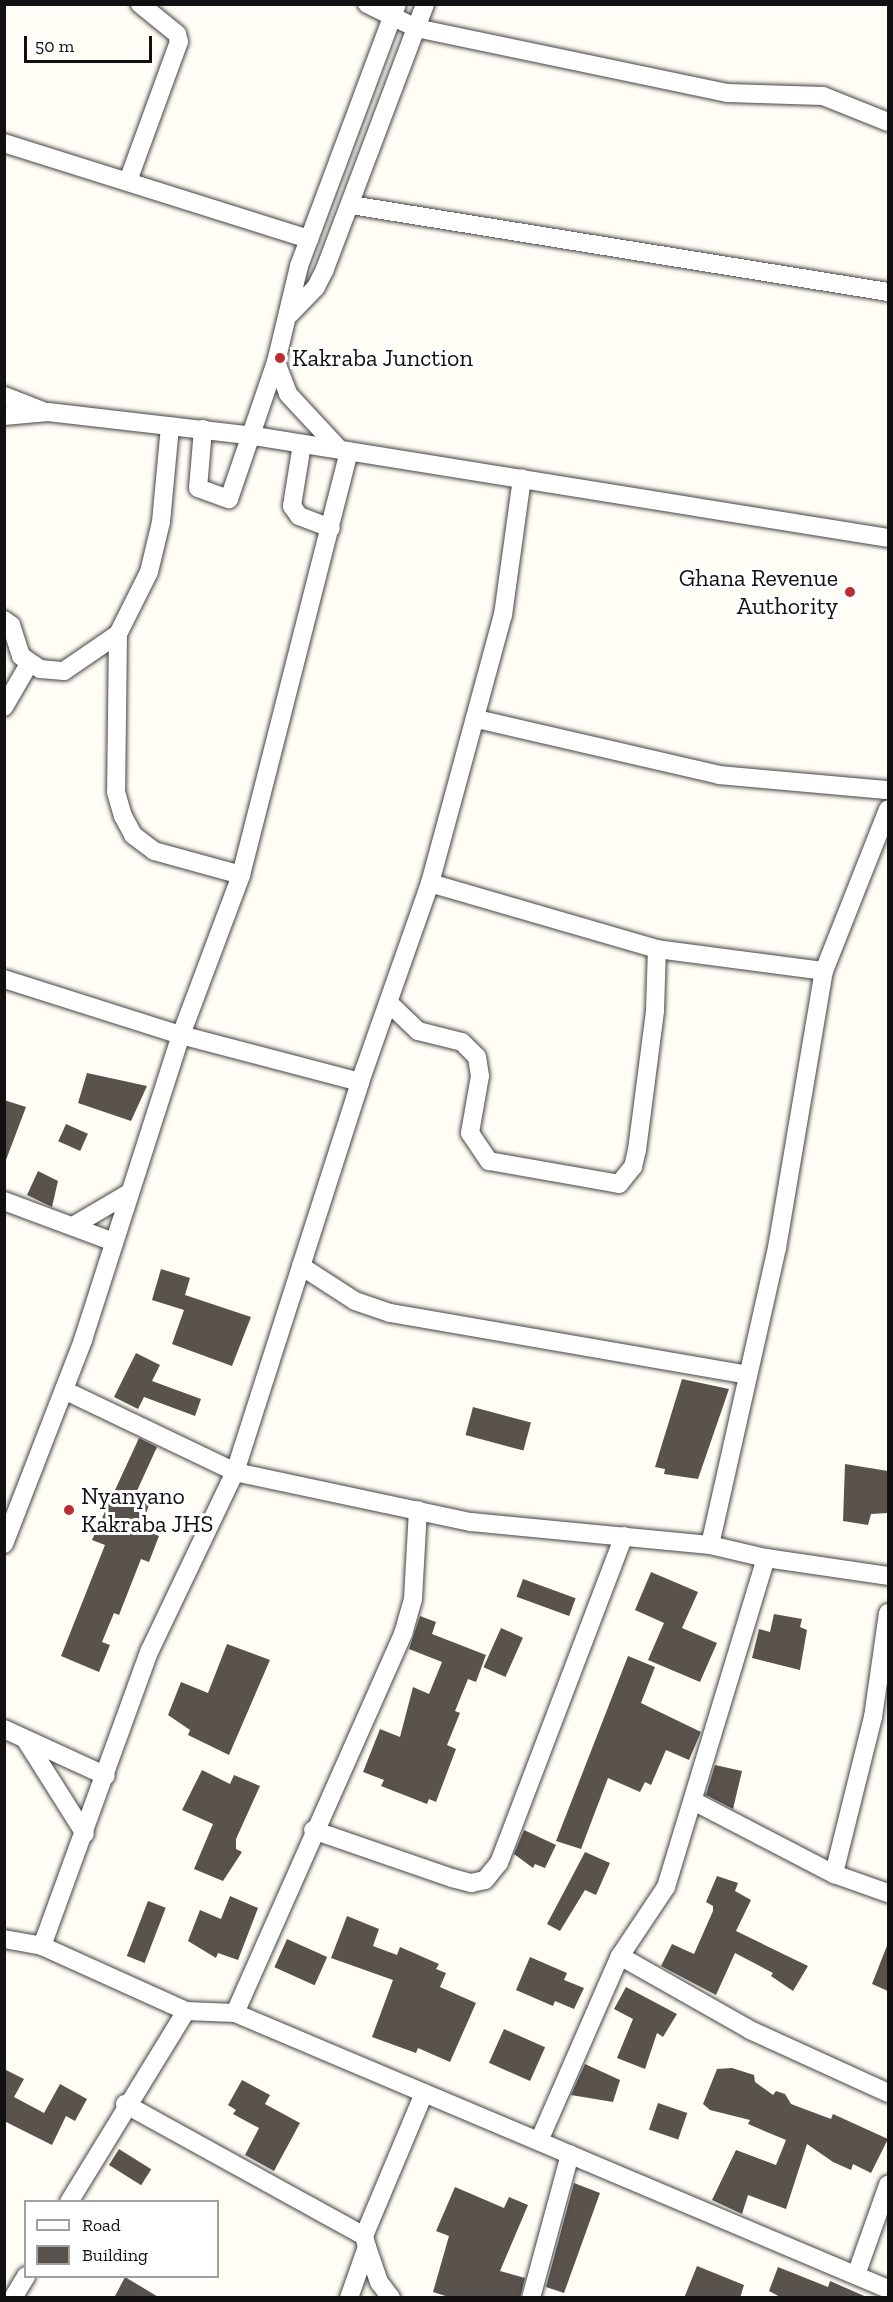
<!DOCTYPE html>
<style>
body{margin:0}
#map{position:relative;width:893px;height:2302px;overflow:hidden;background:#fffdf5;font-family:"Zilla Slab",serif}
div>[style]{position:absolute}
.building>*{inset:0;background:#59524d;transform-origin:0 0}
.roads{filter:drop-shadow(0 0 2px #444) drop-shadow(0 0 2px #444)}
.minor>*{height:18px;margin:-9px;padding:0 9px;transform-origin:9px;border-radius:9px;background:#fff}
.dots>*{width:16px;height:16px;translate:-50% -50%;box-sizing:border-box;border:3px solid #fff;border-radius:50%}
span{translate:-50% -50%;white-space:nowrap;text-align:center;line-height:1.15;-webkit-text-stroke:6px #fff;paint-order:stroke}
.poi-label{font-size:24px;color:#111}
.left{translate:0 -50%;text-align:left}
.right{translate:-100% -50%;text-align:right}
.frame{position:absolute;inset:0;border:6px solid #111;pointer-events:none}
.legend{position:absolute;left:24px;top:2200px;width:195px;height:78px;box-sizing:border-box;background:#fff;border:2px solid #a0a0a0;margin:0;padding:8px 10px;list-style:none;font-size:18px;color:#111}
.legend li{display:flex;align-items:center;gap:12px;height:30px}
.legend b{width:30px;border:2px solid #a0a0a0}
.scale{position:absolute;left:24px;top:36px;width:128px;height:27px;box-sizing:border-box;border:3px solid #111;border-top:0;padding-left:8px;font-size:18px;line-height:21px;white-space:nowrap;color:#111;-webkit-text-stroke:4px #fff;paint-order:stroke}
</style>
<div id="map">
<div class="building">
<i style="clip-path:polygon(87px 1073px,147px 1086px,131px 1121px,78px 1103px)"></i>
<i style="clip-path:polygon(4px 1100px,26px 1107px,6px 1160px,4px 1160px)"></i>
<i style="left:66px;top:1124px;width:24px;height:19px;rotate:24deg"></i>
<i style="clip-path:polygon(38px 1171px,58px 1181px,52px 1207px,27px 1195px)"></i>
<i style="clip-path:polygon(161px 1269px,190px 1278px,185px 1295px,251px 1317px,232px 1366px,172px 1344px,184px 1310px,152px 1300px)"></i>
<i style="clip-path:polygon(136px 1353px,160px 1365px,152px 1381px,201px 1399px,195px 1416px,144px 1397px,138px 1409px,114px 1397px)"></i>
<i style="clip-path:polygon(682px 1379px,729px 1389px,698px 1479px,664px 1474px,665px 1469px,655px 1467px)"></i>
<i style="left:473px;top:1407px;width:60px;height:29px;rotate:15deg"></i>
<i style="clip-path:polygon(139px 1438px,157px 1447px,136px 1493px,151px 1500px,140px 1529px,159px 1536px,149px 1562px,141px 1559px,119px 1615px,114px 1613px,102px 1642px,110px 1645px,99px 1672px,61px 1656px,105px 1545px,92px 1540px)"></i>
<i style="clip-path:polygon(845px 1464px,888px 1471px,888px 1513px,871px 1514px,868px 1525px,843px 1521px)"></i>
<i style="clip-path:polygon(651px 1572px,698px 1592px,682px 1628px,717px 1643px,700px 1682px,648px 1660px,664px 1623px,635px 1610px)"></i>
<i style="left:523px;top:1579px;width:56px;height:19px;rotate:20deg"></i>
<i style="clip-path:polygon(774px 1614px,802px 1619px,800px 1627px,807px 1630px,800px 1670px,752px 1658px,759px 1629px,770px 1632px)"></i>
<i style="clip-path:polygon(420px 1616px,436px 1622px,432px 1634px,486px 1655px,476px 1682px,468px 1679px,455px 1711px,460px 1713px,447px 1745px,456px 1749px,436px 1802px,429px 1799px,427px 1804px,381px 1786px,384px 1780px,363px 1772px,380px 1729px,400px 1737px,413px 1687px,429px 1694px,442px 1662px,409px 1649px)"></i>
<i style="left:501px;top:1628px;width:24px;height:43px;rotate:24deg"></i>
<i style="clip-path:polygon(227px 1644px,270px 1660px,229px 1755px,188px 1735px,190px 1730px,168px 1715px,181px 1682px,208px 1693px)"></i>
<i style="clip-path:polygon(628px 1656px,655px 1667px,641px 1703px,701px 1732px,689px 1760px,666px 1750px,651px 1785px,645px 1782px,640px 1792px,608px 1778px,581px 1849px,556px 1841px)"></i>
<i style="clip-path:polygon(715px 1765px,742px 1771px,733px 1809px,706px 1795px)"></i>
<i style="clip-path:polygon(202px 1770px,230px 1784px,234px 1775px,260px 1786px,236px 1839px,236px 1849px,242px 1852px,223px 1881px,194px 1869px,213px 1824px,182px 1810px)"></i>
<i style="clip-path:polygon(524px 1830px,556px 1845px,545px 1868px,535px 1864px,533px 1868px,514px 1854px)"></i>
<i style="clip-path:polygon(585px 1852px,610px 1863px,596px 1895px,585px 1890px,560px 1931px,547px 1924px)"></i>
<i style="clip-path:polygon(717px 1876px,738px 1883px,735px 1891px,751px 1900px,736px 1931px,808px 1966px,793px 1991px,771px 1976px,773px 1973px,735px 1953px,716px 1995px,661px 1966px,672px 1944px,694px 1954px,713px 1911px,713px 1906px,706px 1902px)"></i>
<i style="clip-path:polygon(230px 1896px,258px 1908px,238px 1960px,218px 1953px,216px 1958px,188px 1941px,200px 1910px,221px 1919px)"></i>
<i style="left:148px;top:1901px;width:19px;height:59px;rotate:21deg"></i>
<i style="clip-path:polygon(347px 1916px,379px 1929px,373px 1946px,397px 1955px,400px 1947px,439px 1964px,436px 1969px,446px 1973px,440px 1987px,476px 2003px,450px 2062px,418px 2048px,416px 2053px,372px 2037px,393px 1980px,331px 1958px)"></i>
<i style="left:287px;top:1939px;width:44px;height:31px;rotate:24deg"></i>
<i style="clip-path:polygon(888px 1943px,888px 1991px,872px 1984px)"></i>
<i style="clip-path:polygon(530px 1957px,567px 1973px,564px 1980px,584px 1988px,574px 2009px,555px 2001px,553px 2006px,516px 1990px)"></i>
<i style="clip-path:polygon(626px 1987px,677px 2014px,663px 2037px,657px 2033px,645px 2069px,617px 2058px,633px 2019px,614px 2009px)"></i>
<i style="left:504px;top:2029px;width:45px;height:37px;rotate:24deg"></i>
<i style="clip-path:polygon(585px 2064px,620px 2080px,613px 2102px,571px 2095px)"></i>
<i style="clip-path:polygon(732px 2068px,754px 2075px,755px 2082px,773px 2095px,776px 2091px,785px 2094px,791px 2104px,831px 2119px,833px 2114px,888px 2139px,871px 2173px,853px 2164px,851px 2170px,833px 2162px,807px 2144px,786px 2209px,748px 2195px,742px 2214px,712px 2200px,736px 2150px,776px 2165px,786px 2140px,748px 2124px,750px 2120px,710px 2110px,703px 2104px,717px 2069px)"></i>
<i style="clip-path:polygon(4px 2069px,24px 2079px,14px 2097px,44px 2113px,60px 2084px,87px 2099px,75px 2121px,66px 2116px,52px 2145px,4px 2121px)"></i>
<i style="clip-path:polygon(242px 2080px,270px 2095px,265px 2104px,300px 2123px,274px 2171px,245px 2155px,259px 2128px,233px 2114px,236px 2110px,228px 2105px)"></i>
<i style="left:658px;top:2103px;width:31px;height:28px;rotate:19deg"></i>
<i style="left:119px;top:2149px;width:38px;height:19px;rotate:32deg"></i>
<i style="clip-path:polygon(574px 2183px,600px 2193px,564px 2293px,546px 2287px)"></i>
<i style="clip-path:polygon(455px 2187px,504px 2208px,509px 2197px,528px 2205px,500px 2271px,525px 2278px,520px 2298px,452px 2298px,433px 2292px,449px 2236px,436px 2231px)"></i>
<i style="clip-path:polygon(697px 2266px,744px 2285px,740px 2298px,684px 2298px)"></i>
<i style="clip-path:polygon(778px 2267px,828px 2287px,830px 2281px,869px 2298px,782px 2298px,769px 2291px)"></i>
<i style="clip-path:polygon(125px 2277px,160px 2298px,114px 2298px)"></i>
</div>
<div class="roads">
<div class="minor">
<i style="left:367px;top:4px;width:55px;rotate:26.1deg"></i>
<i style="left:416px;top:28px;width:318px;rotate:11.8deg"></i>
<i style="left:727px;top:93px;width:96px;rotate:1.8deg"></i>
<i style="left:823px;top:96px;width:70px;rotate:21.8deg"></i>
<i style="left:4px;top:143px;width:320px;rotate:17.5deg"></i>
<i style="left:128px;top:181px;width:148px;rotate:-69.9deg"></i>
<i style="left:179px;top:42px;width:8px;rotate:-104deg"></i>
<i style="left:177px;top:34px;width:48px;rotate:-141deg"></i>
<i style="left:351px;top:205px;width:544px;rotate:9.2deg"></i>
<i style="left:290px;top:314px;width:37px;rotate:-46deg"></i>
<i style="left:316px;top:287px;width:20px;rotate:-63deg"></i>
<i style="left:325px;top:269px;width:283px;rotate:-69.3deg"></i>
<i style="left:276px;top:362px;width:34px;rotate:69deg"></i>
<i style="left:288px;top:394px;width:76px;rotate:47.1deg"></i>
<i style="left:4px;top:396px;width:40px;rotate:21deg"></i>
<i style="left:4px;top:416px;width:44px;rotate:-5.2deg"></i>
<i style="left:48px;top:412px;width:201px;rotate:6.6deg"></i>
<i style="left:248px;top:435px;width:648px;rotate:9.14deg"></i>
<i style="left:203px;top:429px;width:59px;rotate:94.8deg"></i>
<i style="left:198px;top:488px;width:33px;rotate:20deg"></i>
<i style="left:229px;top:499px;width:145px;rotate:-71.1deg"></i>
<i style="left:276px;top:362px;width:99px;rotate:-76.5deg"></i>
<i style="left:299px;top:266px;width:280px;rotate:-69.5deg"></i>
<i style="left:302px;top:444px;width:63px;rotate:99.2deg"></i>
<i style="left:292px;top:506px;width:12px;rotate:55deg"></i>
<i style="left:299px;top:516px;width:34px;rotate:21deg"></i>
<i style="left:4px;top:620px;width:9px;rotate:36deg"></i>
<i style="left:11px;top:625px;width:33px;rotate:72deg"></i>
<i style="left:21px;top:656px;width:23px;rotate:34deg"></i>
<i style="left:40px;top:669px;width:24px;rotate:5deg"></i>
<i style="left:64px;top:671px;width:65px;rotate:-34.4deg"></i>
<i style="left:118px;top:634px;width:69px;rotate:-63.4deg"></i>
<i style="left:149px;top:572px;width:51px;rotate:-76.5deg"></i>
<i style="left:161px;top:522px;width:96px;rotate:-84.6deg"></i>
<i style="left:118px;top:634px;width:158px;rotate:90.7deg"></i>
<i style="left:116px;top:792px;width:25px;rotate:74deg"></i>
<i style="left:123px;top:816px;width:21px;rotate:62deg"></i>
<i style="left:133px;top:835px;width:26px;rotate:37deg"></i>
<i style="left:154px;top:851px;width:90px;rotate:15.4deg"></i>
<i style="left:4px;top:707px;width:50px;rotate:-59.8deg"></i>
<i style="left:477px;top:719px;width:248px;rotate:13deg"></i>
<i style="left:719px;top:775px;width:170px;rotate:5.1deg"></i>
<i style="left:430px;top:883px;width:236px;rotate:16.2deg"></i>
<i style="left:657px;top:949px;width:168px;rotate:7.5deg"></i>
<i style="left:4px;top:979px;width:186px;rotate:17.6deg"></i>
<i style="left:181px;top:1035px;width:185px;rotate:14.7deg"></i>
<i style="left:389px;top:1003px;width:40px;rotate:44deg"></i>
<i style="left:418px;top:1031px;width:45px;rotate:14deg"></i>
<i style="left:462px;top:1042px;width:21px;rotate:45deg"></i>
<i style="left:477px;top:1057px;width:19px;rotate:81deg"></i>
<i style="left:480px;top:1076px;width:58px;rotate:100deg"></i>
<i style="left:470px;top:1133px;width:34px;rotate:56deg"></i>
<i style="left:489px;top:1161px;width:132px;rotate:10deg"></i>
<i style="left:619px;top:1184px;width:22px;rotate:-51deg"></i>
<i style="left:633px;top:1167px;width:17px;rotate:-77deg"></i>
<i style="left:637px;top:1150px;width:140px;rotate:-82.6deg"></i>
<i style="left:655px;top:1011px;width:62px;rotate:-88.2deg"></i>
<i style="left:4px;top:1201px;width:114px;rotate:20.5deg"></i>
<i style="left:73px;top:1226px;width:65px;rotate:-30.5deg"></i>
<i style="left:301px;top:1266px;width:64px;rotate:32.9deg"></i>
<i style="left:355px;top:1301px;width:37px;rotate:19deg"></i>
<i style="left:390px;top:1313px;width:363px;rotate:9.8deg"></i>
<i style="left:64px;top:1390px;width:190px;rotate:25.6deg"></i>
<i style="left:235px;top:1472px;width:241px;rotate:12deg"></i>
<i style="left:471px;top:1522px;width:240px;rotate:5.5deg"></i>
<i style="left:710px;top:1545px;width:57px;rotate:13.1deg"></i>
<i style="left:766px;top:1558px;width:123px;rotate:8.4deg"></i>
<i style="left:4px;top:1544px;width:219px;rotate:-68.8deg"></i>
<i style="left:83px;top:1340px;width:320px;rotate:-72.2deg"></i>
<i style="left:181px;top:1035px;width:171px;rotate:-69.4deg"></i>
<i style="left:241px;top:875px;width:437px;rotate:-75.7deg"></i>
<i style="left:710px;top:1545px;width:304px;rotate:-77.3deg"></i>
<i style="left:777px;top:1248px;width:281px;rotate:-80.4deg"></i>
<i style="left:824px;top:971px;width:174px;rotate:-68.4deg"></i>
<i style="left:888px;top:1613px;width:105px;rotate:98.2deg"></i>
<i style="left:873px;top:1717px;width:162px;rotate:104deg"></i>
<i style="left:834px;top:1874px;width:57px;rotate:19.4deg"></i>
<i style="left:4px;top:1729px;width:112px;rotate:24.7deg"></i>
<i style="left:25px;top:1739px;width:112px;rotate:57.7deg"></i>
<i style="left:695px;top:1802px;width:157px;rotate:27.4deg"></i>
<i style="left:313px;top:1830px;width:147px;rotate:19.1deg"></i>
<i style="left:452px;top:1878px;width:20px;rotate:15deg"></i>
<i style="left:471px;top:1883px;width:14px;rotate:-12deg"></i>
<i style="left:485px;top:1880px;width:22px;rotate:-51deg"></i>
<i style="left:499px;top:1863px;width:350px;rotate:-69.1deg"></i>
<i style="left:4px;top:1939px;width:39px;rotate:10deg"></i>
<i style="left:42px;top:1946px;width:158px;rotate:24.3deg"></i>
<i style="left:186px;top:2011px;width:49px;rotate:2.3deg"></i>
<i style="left:235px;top:2013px;width:709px;rotate:22.91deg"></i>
<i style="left:42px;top:1946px;width:315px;rotate:-70deg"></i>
<i style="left:150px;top:1650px;width:197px;rotate:-64.5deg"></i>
<i style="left:235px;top:1472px;width:410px;rotate:-72.2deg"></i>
<i style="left:360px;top:1082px;width:211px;rotate:-70.6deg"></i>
<i style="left:430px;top:883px;width:278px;rotate:-74.8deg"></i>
<i style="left:503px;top:615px;width:138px;rotate:-82.1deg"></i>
<i style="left:620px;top:1956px;width:150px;rotate:29.6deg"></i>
<i style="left:750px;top:2030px;width:152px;rotate:24.5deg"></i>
<i style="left:235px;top:2013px;width:415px;rotate:-66.1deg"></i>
<i style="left:403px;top:1634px;width:36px;rotate:-74deg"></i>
<i style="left:413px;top:1599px;width:89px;rotate:-86.8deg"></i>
<i style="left:125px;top:2104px;width:273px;rotate:28.9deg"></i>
<i style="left:539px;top:2141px;width:202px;rotate:-66.4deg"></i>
<i style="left:620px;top:1956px;width:83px;rotate:-56.3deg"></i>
<i style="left:666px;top:1887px;width:344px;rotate:-73.1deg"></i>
<i style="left:69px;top:2202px;width:224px;rotate:-58.5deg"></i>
<i style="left:367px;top:2247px;width:37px;rotate:71deg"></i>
<i style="left:379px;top:2282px;width:20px;rotate:53deg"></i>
<i style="left:856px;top:2275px;width:96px;rotate:-70.4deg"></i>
<i style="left:13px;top:2298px;width:26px;rotate:-59deg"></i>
<i style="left:349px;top:2298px;width:54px;rotate:-70.6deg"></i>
<i style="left:367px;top:2247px;width:11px;rotate:-105deg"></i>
<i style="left:364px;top:2236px;width:155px;rotate:-67.2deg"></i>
<i style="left:531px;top:2298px;width:149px;rotate:-74.8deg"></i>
</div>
</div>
<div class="dots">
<i style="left:280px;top:358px;background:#bd2c31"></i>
<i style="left:850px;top:592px;background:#bd2c31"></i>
<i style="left:69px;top:1510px;background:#bd2c31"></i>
</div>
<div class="poi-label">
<span class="left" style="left:292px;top:358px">Kakraba Junction</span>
<span class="right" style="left:838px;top:592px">Ghana Revenue<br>Authority</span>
<span class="left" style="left:81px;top:1510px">Nyanyano<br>Kakraba JHS</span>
</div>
<div class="frame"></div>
<ul class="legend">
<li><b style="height:8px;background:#fff"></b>Road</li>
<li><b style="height:16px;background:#59524d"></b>Building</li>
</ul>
<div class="scale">50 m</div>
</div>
